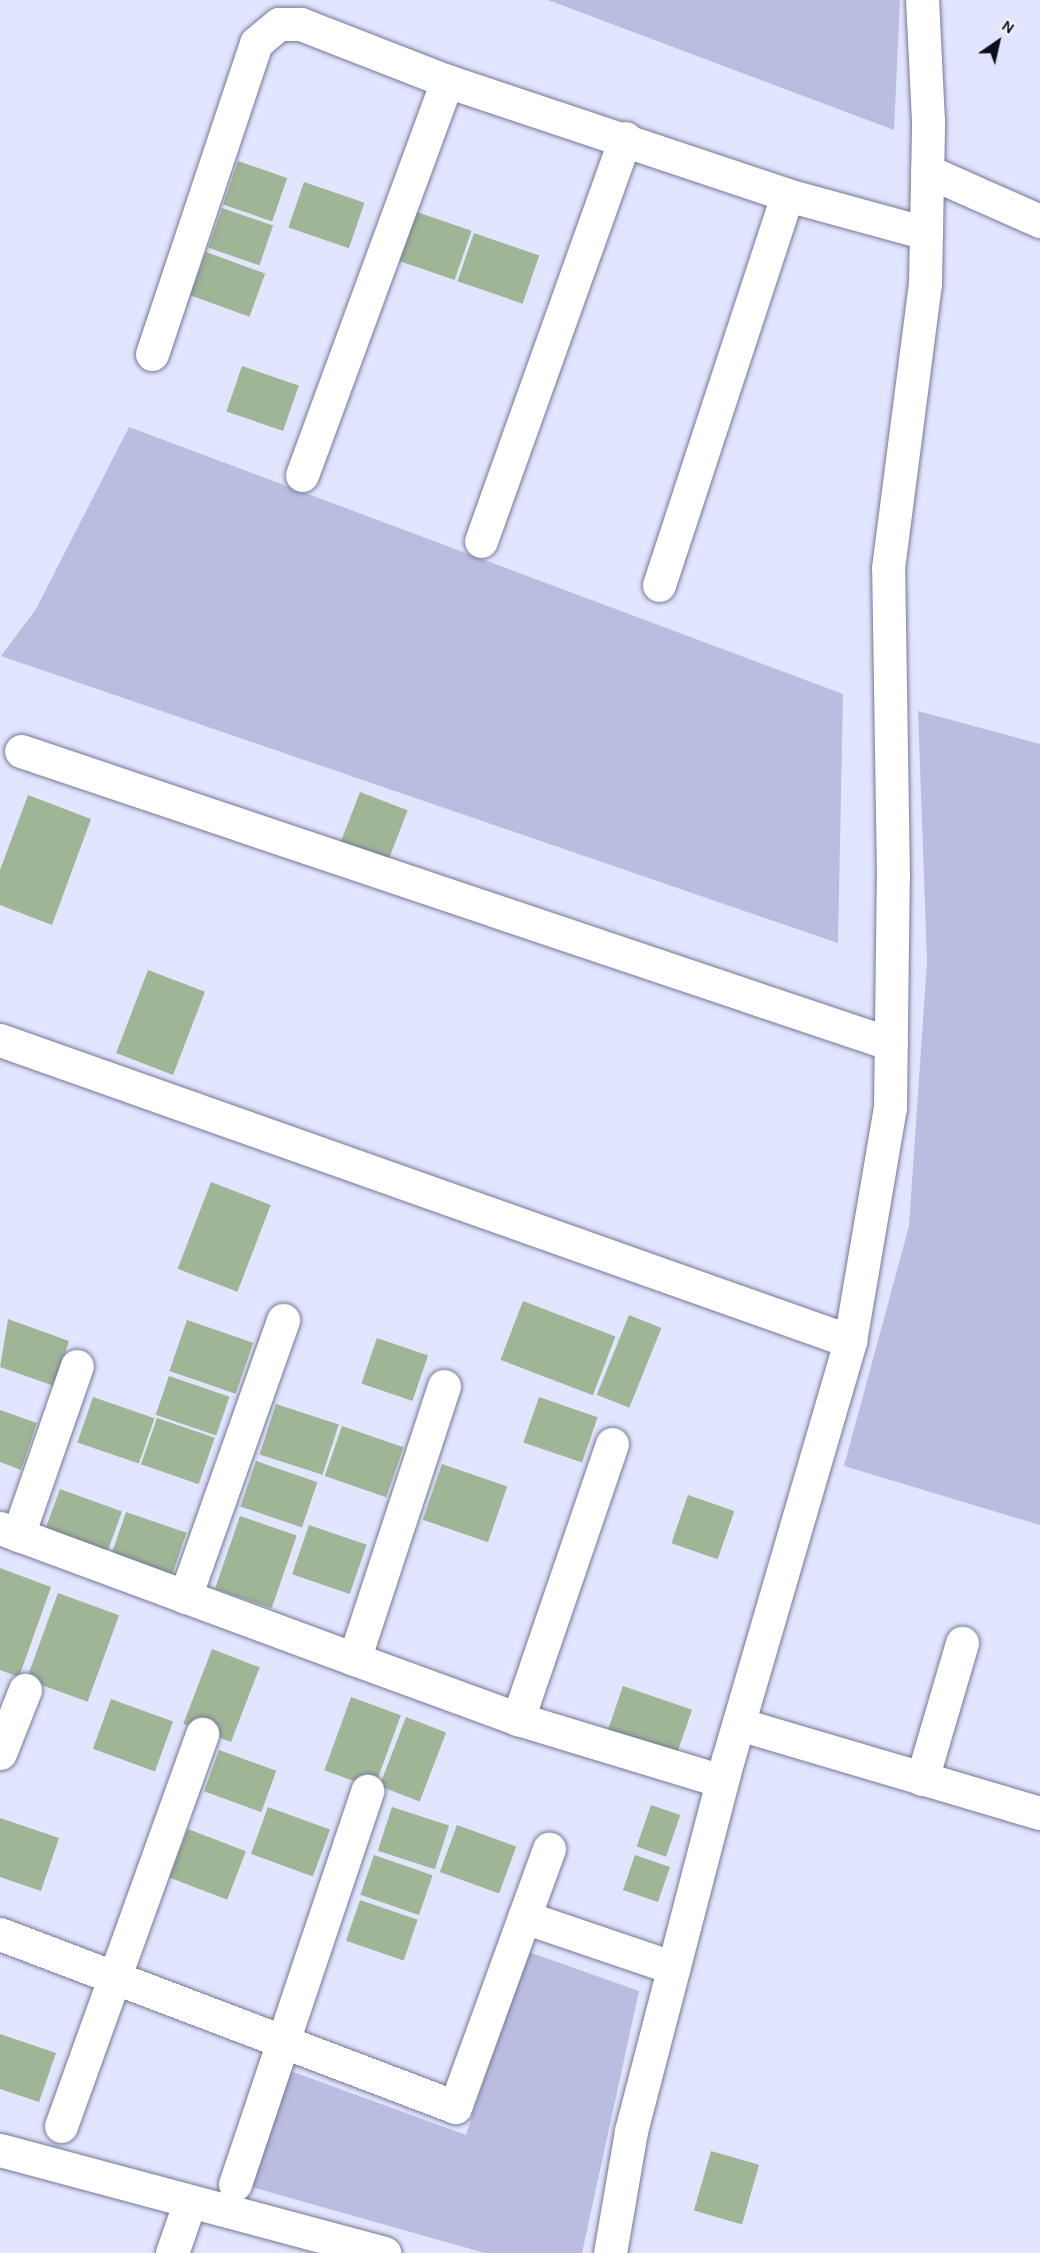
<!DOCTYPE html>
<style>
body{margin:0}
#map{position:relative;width:1040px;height:2253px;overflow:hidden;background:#e2e5fe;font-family:Karla,sans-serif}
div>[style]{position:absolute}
.green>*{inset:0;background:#babde0}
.building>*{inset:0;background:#9fb596;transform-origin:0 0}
.roads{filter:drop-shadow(0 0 2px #757894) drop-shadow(0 0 2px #757894)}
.minor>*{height:33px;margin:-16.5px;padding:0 16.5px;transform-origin:16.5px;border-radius:16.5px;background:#fff}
span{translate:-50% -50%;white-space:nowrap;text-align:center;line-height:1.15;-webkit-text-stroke:4.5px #f3f3fa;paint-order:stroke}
.north{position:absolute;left:968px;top:12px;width:60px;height:60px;-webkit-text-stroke:4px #f3f3fa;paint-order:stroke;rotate:34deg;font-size:16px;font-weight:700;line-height:24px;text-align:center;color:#0e0e18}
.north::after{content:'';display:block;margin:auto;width:21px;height:27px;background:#0e0e18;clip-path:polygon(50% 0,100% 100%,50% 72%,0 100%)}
</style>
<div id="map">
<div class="green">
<i style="clip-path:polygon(548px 0,900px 0,894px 130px)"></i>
<i style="clip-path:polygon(129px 427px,843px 694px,838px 943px,1px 656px,36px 609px)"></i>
<i style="clip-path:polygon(918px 711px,1040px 744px,1040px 1525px,844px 1466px,909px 1226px,927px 961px)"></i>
<i style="clip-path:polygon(526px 1951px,639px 1991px,582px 2253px,485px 2253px,244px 2185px,285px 2069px,466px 2135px)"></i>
</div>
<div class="building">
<i style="left:238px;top:161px;width:52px;height:46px;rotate:19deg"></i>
<i style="left:304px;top:182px;width:64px;height:48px;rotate:19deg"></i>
<i style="left:222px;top:208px;width:54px;height:42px;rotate:19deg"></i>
<i style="left:411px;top:210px;width:64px;height:52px;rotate:19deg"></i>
<i style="left:474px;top:233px;width:69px;height:51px;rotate:19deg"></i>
<i style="left:206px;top:252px;width:63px;height:46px;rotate:20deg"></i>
<i style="left:242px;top:366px;width:60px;height:48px;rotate:19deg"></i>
<i style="left:360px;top:792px;width:51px;height:59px;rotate:21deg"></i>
<i style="clip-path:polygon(28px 795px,91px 819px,52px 925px,0 905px,0 870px)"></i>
<i style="left:148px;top:970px;width:61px;height:89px;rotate:21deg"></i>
<i style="left:211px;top:1182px;width:64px;height:93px;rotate:21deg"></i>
<i style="left:523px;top:1301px;width:99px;height:63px;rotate:21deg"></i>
<i style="left:629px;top:1315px;width:35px;height:86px;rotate:22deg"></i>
<i style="clip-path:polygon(8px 1319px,69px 1341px,54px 1386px,0 1367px)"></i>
<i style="left:187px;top:1320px;width:70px;height:54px;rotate:19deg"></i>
<i style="left:377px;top:1338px;width:54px;height:48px;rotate:19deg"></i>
<i style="left:169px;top:1376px;width:64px;height:41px;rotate:19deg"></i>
<i style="left:93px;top:1397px;width:65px;height:48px;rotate:19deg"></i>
<i style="left:539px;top:1397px;width:62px;height:48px;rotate:19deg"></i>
<i style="left:276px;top:1404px;width:66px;height:53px;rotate:18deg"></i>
<i style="clip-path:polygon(0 1410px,37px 1423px,21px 1470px,0 1462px)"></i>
<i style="left:157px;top:1418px;width:61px;height:49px;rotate:19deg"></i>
<i style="left:342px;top:1426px;width:65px;height:53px;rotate:19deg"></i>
<i style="left:256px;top:1461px;width:65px;height:48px;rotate:19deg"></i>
<i style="left:442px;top:1464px;width:69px;height:59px;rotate:19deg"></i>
<i style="left:60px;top:1489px;width:66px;height:54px;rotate:20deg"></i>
<i style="left:688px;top:1495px;width:49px;height:51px;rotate:19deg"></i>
<i style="left:126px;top:1512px;width:64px;height:53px;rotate:19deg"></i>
<i style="left:240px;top:1516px;width:60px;height:77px;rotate:19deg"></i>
<i style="left:309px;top:1525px;width:61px;height:52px;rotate:19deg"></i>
<i style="clip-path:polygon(0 1568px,51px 1587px,19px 1677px,0 1670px)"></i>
<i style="left:58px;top:1593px;width:65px;height:92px;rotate:20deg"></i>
<i style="left:212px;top:1649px;width:51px;height:80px;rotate:21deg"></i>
<i style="left:623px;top:1686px;width:73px;height:50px;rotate:19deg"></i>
<i style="left:351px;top:1697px;width:53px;height:78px;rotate:20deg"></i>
<i style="left:111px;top:1699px;width:66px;height:53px;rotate:20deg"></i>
<i style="left:406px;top:1717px;width:43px;height:74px;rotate:21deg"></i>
<i style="left:219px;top:1750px;width:61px;height:44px;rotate:20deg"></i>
<i style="left:651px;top:1805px;width:31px;height:44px;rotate:19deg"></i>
<i style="left:268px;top:1807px;width:66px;height:50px;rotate:20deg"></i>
<i style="left:392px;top:1807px;width:60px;height:46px;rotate:18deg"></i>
<i style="clip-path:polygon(0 1818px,59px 1838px,41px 1891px,0 1877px)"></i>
<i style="left:457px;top:1825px;width:63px;height:50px;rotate:20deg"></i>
<i style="left:188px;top:1829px;width:62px;height:52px;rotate:21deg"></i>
<i style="left:374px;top:1855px;width:62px;height:42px;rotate:19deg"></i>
<i style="left:635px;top:1855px;width:37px;height:37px;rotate:19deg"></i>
<i style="left:360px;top:1900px;width:61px;height:43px;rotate:19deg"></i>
<i style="clip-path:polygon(0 2034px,56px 2053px,39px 2102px,0 2089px)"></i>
<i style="left:711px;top:2151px;width:50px;height:62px;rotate:16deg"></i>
</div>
<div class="roads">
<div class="minor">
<i style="left:927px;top:171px;width:124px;rotate:23.9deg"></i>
<i style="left:152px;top:354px;width:328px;rotate:-71.5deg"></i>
<i style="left:256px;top:43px;width:30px;rotate:-40deg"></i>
<i style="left:279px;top:24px;width:22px"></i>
<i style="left:301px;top:24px;width:157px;rotate:21.3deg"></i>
<i style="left:447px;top:81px;width:359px;rotate:18.5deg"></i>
<i style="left:787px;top:195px;width:144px;rotate:15.3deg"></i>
<i style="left:302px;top:475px;width:420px;rotate:-69.8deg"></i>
<i style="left:481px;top:541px;width:428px;rotate:-70.3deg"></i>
<i style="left:659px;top:585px;width:410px;rotate:-71.8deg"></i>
<i style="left:21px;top:751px;width:918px;rotate:18.61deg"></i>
<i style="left:0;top:1040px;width:902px;rotate:19.5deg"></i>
<i style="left:444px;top:1386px;width:287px;rotate:108.2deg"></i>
<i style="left:354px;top:1659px;width:175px;rotate:20.1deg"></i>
<i style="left:612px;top:1444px;width:291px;rotate:108.9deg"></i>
<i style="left:518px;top:1719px;width:213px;rotate:16.9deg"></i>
<i style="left:0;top:1528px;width:377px;rotate:20.3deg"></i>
<i style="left:18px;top:1535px;width:179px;rotate:-70.8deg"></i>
<i style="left:185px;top:1597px;width:294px;rotate:-70.5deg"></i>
<i style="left:739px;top:1724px;width:314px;rotate:16.5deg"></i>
<i style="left:0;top:1753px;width:68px;rotate:-68.4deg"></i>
<i style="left:922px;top:1779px;width:142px;rotate:-73.6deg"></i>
<i style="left:524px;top:1917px;width:158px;rotate:18.8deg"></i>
<i style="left:0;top:1934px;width:487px;rotate:20.8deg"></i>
<i style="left:455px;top:2107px;width:275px;rotate:-70deg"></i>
<i style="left:61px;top:2126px;width:417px;rotate:-70.2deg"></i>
<i style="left:0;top:2150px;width:398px;rotate:15deg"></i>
<i style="left:235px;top:2184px;width:415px;rotate:-71.4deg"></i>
<i style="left:172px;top:2253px;width:55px;rotate:-70.9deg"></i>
<i style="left:610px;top:2253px;width:124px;rotate:-80.2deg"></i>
<i style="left:631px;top:2131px;width:384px;rotate:-75.4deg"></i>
<i style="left:728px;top:1759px;width:435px;rotate:-73.7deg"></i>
<i style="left:850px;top:1341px;width:236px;rotate:-80.3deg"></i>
<i style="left:890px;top:1108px;width:231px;rotate:-89.3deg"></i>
<i style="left:893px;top:877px;width:309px;rotate:-90.9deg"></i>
<i style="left:888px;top:568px;width:286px;rotate:-82.6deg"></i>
<i style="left:925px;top:284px;width:163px;rotate:-88.9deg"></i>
<i style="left:928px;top:121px;width:121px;rotate:-92.8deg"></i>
</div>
</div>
<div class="north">N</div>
</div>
